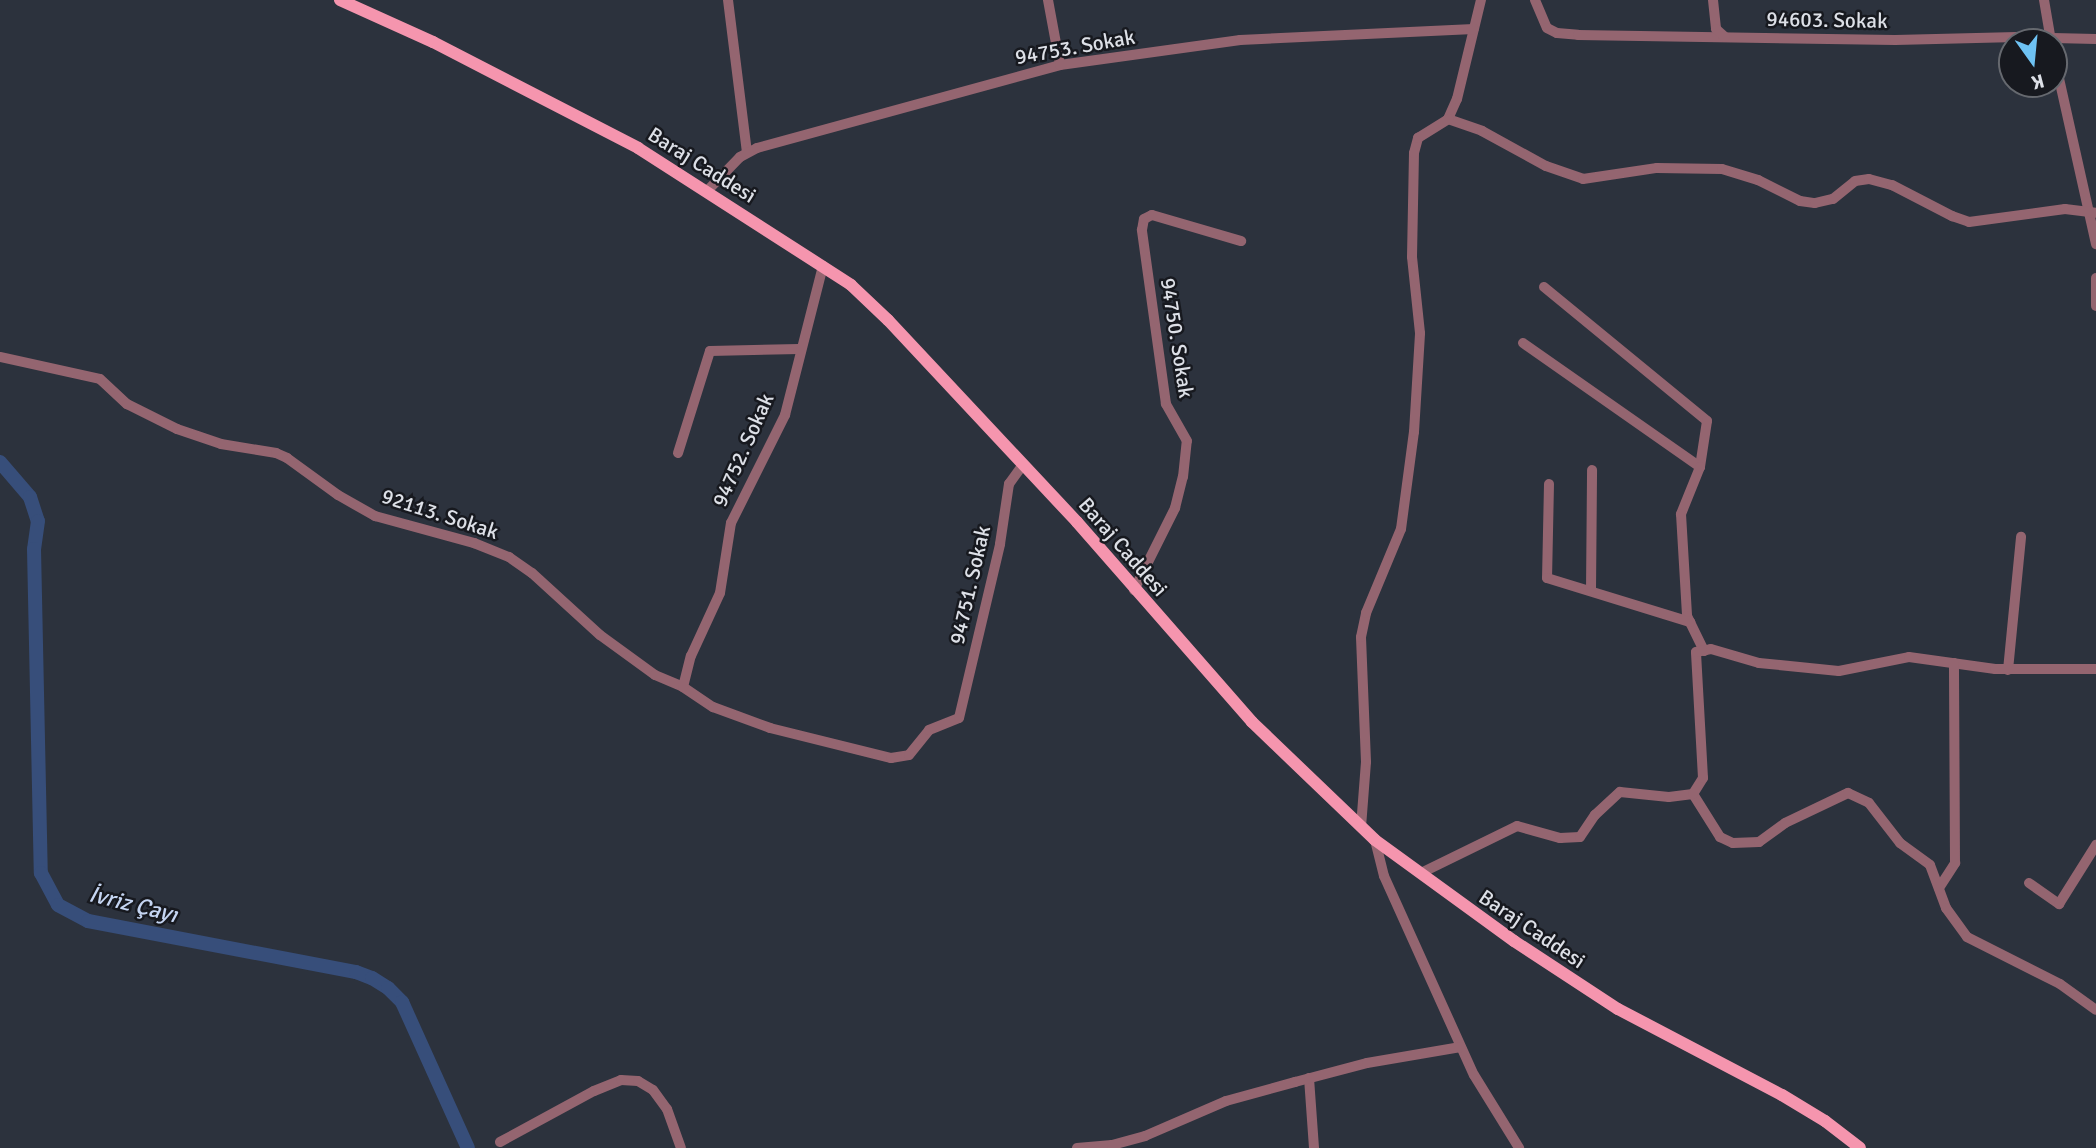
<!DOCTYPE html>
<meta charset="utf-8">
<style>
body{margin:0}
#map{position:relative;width:2096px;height:1148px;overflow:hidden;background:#2c323d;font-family:Signika,sans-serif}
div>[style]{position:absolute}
.river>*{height:14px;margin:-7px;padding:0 7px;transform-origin:7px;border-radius:7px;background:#374e7a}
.minor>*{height:10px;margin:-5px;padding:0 5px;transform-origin:5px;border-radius:5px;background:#946570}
.major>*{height:12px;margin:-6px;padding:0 6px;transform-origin:6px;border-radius:6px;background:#f595ae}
span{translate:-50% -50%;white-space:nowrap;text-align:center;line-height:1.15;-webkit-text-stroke:5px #17191f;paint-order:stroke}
.street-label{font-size:21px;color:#dde0e7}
.water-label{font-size:23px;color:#c5d5f2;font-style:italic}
.north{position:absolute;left:1998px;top:28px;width:70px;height:70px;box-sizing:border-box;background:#17191f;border:2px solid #66696f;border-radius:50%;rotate:165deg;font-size:19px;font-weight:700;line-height:28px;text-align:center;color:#dde0e7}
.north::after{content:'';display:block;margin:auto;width:24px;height:32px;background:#6ec2f3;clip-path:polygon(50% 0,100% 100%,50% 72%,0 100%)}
</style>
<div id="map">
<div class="river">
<i style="left:0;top:462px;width:46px;rotate:49.4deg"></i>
<i style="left:30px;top:497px;width:25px;rotate:72deg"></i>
<i style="left:38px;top:521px;width:28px;rotate:98deg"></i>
<i style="left:34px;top:549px;width:324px;rotate:88.8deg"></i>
<i style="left:41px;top:873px;width:36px;rotate:62deg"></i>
<i style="left:58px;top:905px;width:34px;rotate:28deg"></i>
<i style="left:88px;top:921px;width:273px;rotate:10.8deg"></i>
<i style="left:356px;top:972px;width:17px;rotate:21deg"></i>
<i style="left:372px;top:978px;width:19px;rotate:32deg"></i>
<i style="left:388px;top:988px;width:20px;rotate:45deg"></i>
<i style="left:402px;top:1002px;width:160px;rotate:65.7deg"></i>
</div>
<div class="minor">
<i style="left:728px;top:0;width:153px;rotate:82.9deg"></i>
<i style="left:1048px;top:0;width:66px;rotate:79.5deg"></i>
<i style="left:1535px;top:0;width:30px;rotate:67deg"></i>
<i style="left:1547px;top:28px;width:11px;rotate:27deg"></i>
<i style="left:1557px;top:33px;width:21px;rotate:5deg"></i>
<i style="left:1578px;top:35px;width:317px;rotate:0.9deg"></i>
<i style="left:1895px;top:40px;width:122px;rotate:-1.4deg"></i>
<i style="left:2017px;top:37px;width:79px;rotate:1.5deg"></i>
<i style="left:1713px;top:0;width:29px;rotate:84deg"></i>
<i style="left:1716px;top:29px;width:12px;rotate:42deg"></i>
<i style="left:2044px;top:0;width:42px;rotate:80.3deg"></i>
<i style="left:2054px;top:56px;width:193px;rotate:77.4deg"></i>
<i style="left:1448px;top:119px;width:36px;rotate:19deg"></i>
<i style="left:1482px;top:131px;width:73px;rotate:28.7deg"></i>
<i style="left:1546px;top:166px;width:39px;rotate:19deg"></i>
<i style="left:1583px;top:179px;width:75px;rotate:-8.5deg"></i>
<i style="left:1657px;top:168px;width:65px;rotate:0.9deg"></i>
<i style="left:1722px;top:169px;width:38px;rotate:17deg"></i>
<i style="left:1758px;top:180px;width:47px;rotate:26.6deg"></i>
<i style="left:1800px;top:201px;width:15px;rotate:8deg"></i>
<i style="left:1815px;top:203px;width:18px;rotate:-13deg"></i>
<i style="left:1833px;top:199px;width:28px;rotate:-39deg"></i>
<i style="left:1855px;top:181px;width:14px;rotate:-8deg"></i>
<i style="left:1869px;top:179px;width:24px;rotate:15deg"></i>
<i style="left:1892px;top:185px;width:68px;rotate:27.3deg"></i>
<i style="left:1952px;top:216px;width:18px;rotate:19deg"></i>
<i style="left:1969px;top:222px;width:97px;rotate:-7.7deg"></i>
<i style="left:2065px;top:209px;width:31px;rotate:7deg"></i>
<i style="left:1448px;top:119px;width:22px;rotate:-66deg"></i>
<i style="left:1457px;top:99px;width:102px;rotate:-76.4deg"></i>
<i style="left:708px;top:190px;width:46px;rotate:-45.9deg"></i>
<i style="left:740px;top:157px;width:19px;rotate:-28deg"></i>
<i style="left:757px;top:148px;width:314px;rotate:-15.3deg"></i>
<i style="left:1060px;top:65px;width:182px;rotate:-7.9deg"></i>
<i style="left:1240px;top:40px;width:234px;rotate:-2.7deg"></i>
<i style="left:2096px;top:278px;width:28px;rotate:90deg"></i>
<i style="left:1544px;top:287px;width:211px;rotate:39.4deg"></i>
<i style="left:1707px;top:421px;width:47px;rotate:98.7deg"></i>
<i style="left:1523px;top:343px;width:216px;rotate:35deg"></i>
<i style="left:1700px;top:467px;width:51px;rotate:112deg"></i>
<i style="left:1681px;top:514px;width:102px;rotate:86.6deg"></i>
<i style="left:1687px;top:616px;width:39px;rotate:64deg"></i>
<i style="left:0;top:357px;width:102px;rotate:12.4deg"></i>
<i style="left:100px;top:379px;width:37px;rotate:43deg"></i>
<i style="left:127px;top:404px;width:56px;rotate:26.6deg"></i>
<i style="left:177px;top:429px;width:46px;rotate:18.8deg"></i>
<i style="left:221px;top:444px;width:56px;rotate:9.3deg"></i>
<i style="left:276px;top:453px;width:12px;rotate:24deg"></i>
<i style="left:287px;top:458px;width:63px;rotate:36deg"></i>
<i style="left:338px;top:495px;width:43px;rotate:29.6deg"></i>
<i style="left:375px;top:516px;width:103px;rotate:15.3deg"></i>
<i style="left:474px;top:543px;width:38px;rotate:22deg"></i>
<i style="left:509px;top:557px;width:28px;rotate:35deg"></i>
<i style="left:532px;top:573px;width:92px;rotate:42.4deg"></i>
<i style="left:600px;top:635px;width:68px;rotate:36deg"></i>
<i style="left:655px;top:675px;width:30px;rotate:23deg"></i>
<i style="left:683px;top:687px;width:36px;rotate:34deg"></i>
<i style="left:713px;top:707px;width:61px;rotate:20.2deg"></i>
<i style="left:770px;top:728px;width:125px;rotate:13.9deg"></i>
<i style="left:891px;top:758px;width:18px;rotate:-9deg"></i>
<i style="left:909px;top:755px;width:32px;rotate:-51deg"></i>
<i style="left:929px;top:730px;width:32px;rotate:-22deg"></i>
<i style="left:959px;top:718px;width:179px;rotate:-76.7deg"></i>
<i style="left:1000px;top:544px;width:61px;rotate:-81.5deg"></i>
<i style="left:1009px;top:484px;width:24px;rotate:-54deg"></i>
<i style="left:678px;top:453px;width:107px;rotate:-72.6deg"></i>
<i style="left:710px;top:351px;width:89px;rotate:-1.3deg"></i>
<i style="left:1549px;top:484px;width:94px;rotate:91.2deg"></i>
<i style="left:1547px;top:578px;width:150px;rotate:17.1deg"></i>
<i style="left:1134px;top:590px;width:92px;rotate:-63.4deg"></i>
<i style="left:1175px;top:508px;width:32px;rotate:-76deg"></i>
<i style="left:1183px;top:477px;width:36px;rotate:-84deg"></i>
<i style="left:1187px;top:441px;width:43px;rotate:-119.6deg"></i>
<i style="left:1166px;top:404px;width:176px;rotate:-97.9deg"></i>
<i style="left:1142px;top:230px;width:11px;rotate:-80deg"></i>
<i style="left:1144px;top:219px;width:9px;rotate:-27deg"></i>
<i style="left:1152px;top:215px;width:93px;rotate:16.3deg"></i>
<i style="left:1591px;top:591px;width:121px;rotate:-89.5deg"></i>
<i style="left:2008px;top:670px;width:134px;rotate:-84.4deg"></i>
<i style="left:683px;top:687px;width:32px;rotate:-76deg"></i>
<i style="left:691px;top:656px;width:69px;rotate:-65.3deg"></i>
<i style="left:720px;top:593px;width:71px;rotate:-81.1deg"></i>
<i style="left:731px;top:523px;width:121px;rotate:-63.4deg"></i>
<i style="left:785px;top:415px;width:154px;rotate:-75.7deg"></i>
<i style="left:1693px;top:794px;width:51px;rotate:57.9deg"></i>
<i style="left:1720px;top:837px;width:14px;rotate:25deg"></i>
<i style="left:1733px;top:843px;width:26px;rotate:-2deg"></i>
<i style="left:1759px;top:842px;width:32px;rotate:-36deg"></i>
<i style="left:1785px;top:823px;width:70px;rotate:-25.5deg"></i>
<i style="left:1848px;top:793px;width:23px;rotate:25deg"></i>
<i style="left:1869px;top:803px;width:51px;rotate:52.2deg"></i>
<i style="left:1900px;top:843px;width:37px;rotate:36deg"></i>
<i style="left:1930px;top:865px;width:46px;rotate:69.6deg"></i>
<i style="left:1946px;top:908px;width:36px;rotate:54deg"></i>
<i style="left:1967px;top:937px;width:104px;rotate:26.8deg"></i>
<i style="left:2060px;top:984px;width:44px;rotate:35.8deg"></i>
<i style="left:1361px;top:827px;width:65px;rotate:-85.6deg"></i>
<i style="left:1366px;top:762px;width:125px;rotate:-92.3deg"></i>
<i style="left:1361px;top:637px;width:25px;rotate:-78deg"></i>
<i style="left:1366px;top:613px;width:91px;rotate:-67.4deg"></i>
<i style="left:1401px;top:529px;width:98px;rotate:-82.4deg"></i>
<i style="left:1414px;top:432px;width:99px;rotate:-86.5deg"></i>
<i style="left:1420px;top:333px;width:76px;rotate:-96deg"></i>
<i style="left:1412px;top:257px;width:104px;rotate:-88.9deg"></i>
<i style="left:1414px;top:153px;width:16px;rotate:-75deg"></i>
<i style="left:1418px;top:138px;width:36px;rotate:-32deg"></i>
<i style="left:1375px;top:840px;width:37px;rotate:76deg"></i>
<i style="left:1384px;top:876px;width:218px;rotate:65.7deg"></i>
<i style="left:1474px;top:1075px;width:86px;rotate:58.3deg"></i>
<i style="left:1421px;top:873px;width:107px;rotate:-26.1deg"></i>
<i style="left:1517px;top:826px;width:45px;rotate:15.6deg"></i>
<i style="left:1560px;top:838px;width:20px;rotate:-3deg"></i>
<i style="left:1580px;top:837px;width:27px;rotate:-56deg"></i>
<i style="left:1595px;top:815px;width:34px;rotate:-43deg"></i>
<i style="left:1620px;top:792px;width:49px;rotate:5.8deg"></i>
<i style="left:1669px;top:797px;width:24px;rotate:-7deg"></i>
<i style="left:1693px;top:794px;width:19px;rotate:-58deg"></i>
<i style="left:1703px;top:778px;width:126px;rotate:-93.2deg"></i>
<i style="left:1696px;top:652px;width:15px;rotate:-11deg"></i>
<i style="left:1711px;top:649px;width:50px;rotate:16.3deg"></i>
<i style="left:1759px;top:663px;width:80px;rotate:5.7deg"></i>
<i style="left:1839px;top:671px;width:71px;rotate:-11.3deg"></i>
<i style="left:1909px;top:657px;width:87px;rotate:7.9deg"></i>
<i style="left:1995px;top:669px;width:101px"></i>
<i style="left:2029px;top:883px;width:37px;rotate:35deg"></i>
<i style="left:2059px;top:904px;width:70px;rotate:-57.9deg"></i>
<i style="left:1939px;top:888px;width:30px;rotate:-57deg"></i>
<i style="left:1955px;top:863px;width:200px;rotate:-90.3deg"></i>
<i style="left:1309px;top:1078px;width:70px;rotate:85.9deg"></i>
<i style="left:500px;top:1142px;width:107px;rotate:-28.5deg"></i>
<i style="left:594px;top:1091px;width:29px;rotate:-22deg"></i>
<i style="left:621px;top:1080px;width:17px;rotate:3deg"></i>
<i style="left:638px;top:1081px;width:17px;rotate:31deg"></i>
<i style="left:653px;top:1090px;width:24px;rotate:54deg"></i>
<i style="left:667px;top:1109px;width:41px;rotate:70.3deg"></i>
<i style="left:1077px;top:1148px;width:35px;rotate:-5deg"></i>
<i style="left:1112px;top:1145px;width:34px;rotate:-15deg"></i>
<i style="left:1145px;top:1136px;width:88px;rotate:-23.4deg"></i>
<i style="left:1226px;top:1101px;width:72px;rotate:-15.4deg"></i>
<i style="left:1295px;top:1082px;width:74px;rotate:-14.8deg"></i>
<i style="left:1367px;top:1063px;width:95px;rotate:-9.7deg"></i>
</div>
<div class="major">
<i style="left:340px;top:0;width:102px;rotate:24.3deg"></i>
<i style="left:433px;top:42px;width:231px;rotate:27.3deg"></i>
<i style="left:638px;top:148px;width:253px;rotate:32.7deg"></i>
<i style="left:851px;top:285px;width:51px;rotate:43.4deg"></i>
<i style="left:888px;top:320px;width:277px;rotate:46.9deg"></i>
<i style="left:1077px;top:522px;width:266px;rotate:48.8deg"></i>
<i style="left:1252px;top:722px;width:170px;rotate:43.8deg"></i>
<i style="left:1375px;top:840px;width:172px;rotate:36deg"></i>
<i style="left:1514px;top:941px;width:124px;rotate:33.2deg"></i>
<i style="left:1618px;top:1009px;width:185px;rotate:27.7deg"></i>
<i style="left:1782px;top:1095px;width:50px;rotate:31.2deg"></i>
<i style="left:1825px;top:1121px;width:44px;rotate:37.6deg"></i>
</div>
<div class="street-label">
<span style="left:1827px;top:20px;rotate:1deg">94603. Sokak</span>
<span style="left:1075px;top:47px;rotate:-10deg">94753. Sokak</span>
<span style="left:702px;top:165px;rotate:32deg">Baraj Caddesi</span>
<span style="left:1177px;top:338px;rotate:81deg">94750. Sokak</span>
<span style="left:743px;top:450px;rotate:-66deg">94752. Sokak</span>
<span style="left:440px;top:514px;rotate:18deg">92113. Sokak</span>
<span style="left:1123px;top:547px;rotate:49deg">Baraj Caddesi</span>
<span style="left:970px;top:585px;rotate:-77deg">94751. Sokak</span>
<span style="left:1532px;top:929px;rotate:34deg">Baraj Caddesi</span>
</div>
<div class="water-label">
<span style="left:133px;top:905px;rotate:14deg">İvriz Çayı</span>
</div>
<div class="north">K</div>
</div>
